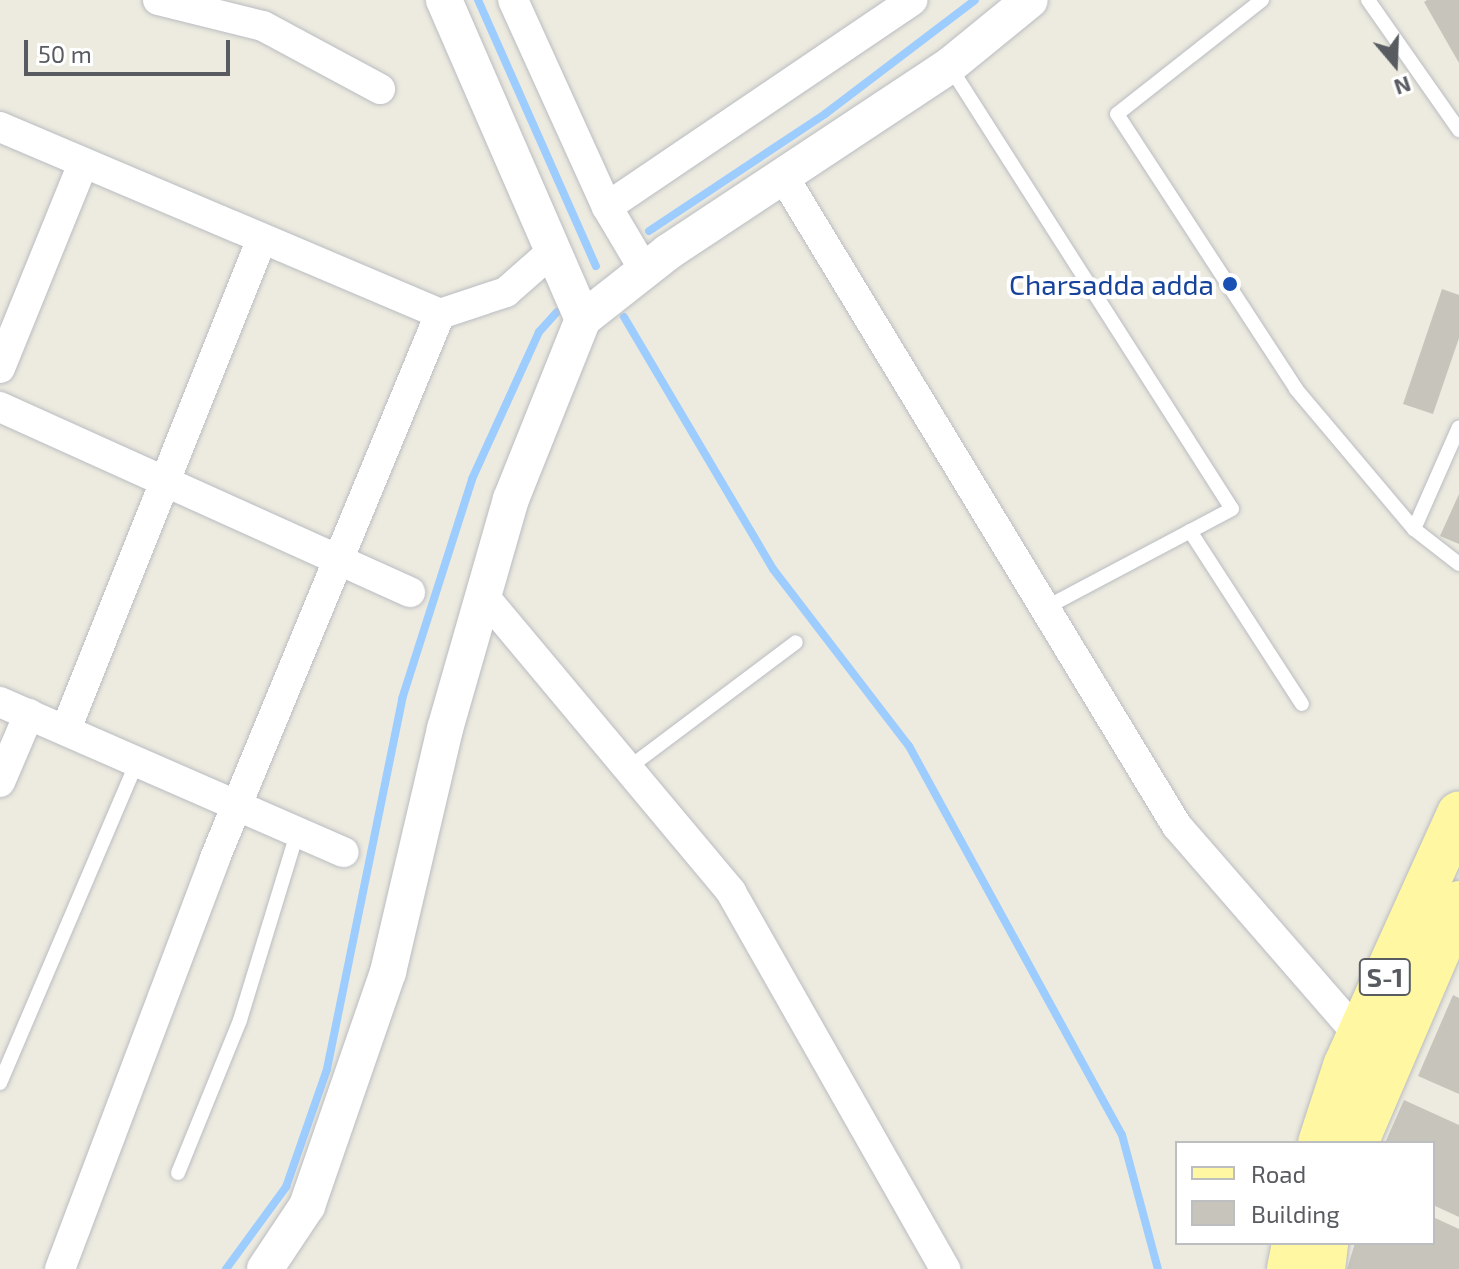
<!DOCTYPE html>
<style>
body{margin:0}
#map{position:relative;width:1459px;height:1269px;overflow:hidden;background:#edebdf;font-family:"Exo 2",sans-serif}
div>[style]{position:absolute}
.stream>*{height:8px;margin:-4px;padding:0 4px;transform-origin:4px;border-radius:4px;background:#9dccff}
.building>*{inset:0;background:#c7c4bc}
.roads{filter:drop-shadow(0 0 2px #babcc2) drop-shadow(0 0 2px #babcc2)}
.service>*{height:14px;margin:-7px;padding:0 7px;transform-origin:7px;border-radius:7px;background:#fff}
.minor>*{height:30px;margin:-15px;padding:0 15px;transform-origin:15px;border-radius:15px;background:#fff}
.tertiary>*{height:36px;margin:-18px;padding:0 18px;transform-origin:18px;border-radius:18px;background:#fff}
.primary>*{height:44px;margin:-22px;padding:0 22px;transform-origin:22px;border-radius:22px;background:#fff7a2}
.dots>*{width:22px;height:22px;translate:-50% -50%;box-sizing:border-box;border:4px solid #fff;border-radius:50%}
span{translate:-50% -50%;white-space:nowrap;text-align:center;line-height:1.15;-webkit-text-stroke:8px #fff;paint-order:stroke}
.shield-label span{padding:2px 6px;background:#fff;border:2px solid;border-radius:6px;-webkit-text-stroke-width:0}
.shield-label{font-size:26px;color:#585c61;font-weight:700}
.transit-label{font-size:28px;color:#164399}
.right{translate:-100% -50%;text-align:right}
.legend{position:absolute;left:1175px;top:1141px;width:260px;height:104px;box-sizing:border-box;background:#fff;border:2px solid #bcbec0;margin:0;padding:10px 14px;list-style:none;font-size:24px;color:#585c61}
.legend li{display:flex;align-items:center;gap:16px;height:40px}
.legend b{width:40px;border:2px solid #bcbec0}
.north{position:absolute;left:1355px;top:24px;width:80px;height:80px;-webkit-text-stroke:6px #fff;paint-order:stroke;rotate:161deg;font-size:22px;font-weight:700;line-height:32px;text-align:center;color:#585c61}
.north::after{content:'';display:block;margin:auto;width:28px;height:36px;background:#585c61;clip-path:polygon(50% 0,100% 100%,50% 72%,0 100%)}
.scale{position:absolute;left:24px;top:40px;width:206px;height:36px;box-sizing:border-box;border:4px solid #585c61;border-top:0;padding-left:10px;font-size:24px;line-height:28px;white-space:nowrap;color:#585c61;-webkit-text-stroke:6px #fff;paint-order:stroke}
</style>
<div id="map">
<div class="stream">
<i style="left:478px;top:0;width:291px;rotate:66.1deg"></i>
<i style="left:649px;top:231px;width:211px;rotate:-33.6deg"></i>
<i style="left:825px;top:114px;width:188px;rotate:-37.2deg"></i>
<i style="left:624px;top:317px;width:293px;rotate:59.4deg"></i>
<i style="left:773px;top:569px;width:223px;rotate:52.5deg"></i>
<i style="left:909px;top:746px;width:443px;rotate:61.3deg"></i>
<i style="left:1122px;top:1135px;width:139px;rotate:75deg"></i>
<i style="left:226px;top:1269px;width:102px;rotate:-53.8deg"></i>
<i style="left:286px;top:1187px;width:125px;rotate:-70.8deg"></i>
<i style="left:327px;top:1069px;width:378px;rotate:-78.5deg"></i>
<i style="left:402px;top:699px;width:231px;rotate:-72.3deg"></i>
<i style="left:472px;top:479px;width:162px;rotate:-65.5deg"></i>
<i style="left:539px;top:332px;width:27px;rotate:-48deg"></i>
</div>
<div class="building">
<i style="clip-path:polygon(1427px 0,1459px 0,1459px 63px,1424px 2px)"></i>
<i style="clip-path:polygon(1442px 289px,1459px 295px,1459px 338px,1433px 414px,1403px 404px)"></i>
<i style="clip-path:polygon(1459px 494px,1459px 544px,1440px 536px)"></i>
<i style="clip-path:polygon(1453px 995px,1459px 998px,1459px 1094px,1418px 1076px)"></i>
<i style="clip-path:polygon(1404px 1100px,1459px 1125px,1459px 1217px,1433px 1205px,1433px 1143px,1385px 1143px)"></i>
<i style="clip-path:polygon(1433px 1217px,1459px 1229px,1459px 1269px,1347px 1269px,1355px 1243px,1433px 1243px)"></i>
</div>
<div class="roads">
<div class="service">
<i style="left:1262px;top:0;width:184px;rotate:141.8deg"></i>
<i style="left:1117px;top:114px;width:328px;rotate:56.9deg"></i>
<i style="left:1296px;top:389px;width:183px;rotate:49.9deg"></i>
<i style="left:1414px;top:529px;width:57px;rotate:37.9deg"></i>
<i style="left:1368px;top:0;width:159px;rotate:55deg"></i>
<i style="left:950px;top:67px;width:524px;rotate:57.46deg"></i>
<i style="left:1232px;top:509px;width:212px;rotate:152.1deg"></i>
<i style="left:1414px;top:529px;width:111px;rotate:-66.2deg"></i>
<i style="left:1190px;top:531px;width:206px;rotate:57.1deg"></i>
<i style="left:631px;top:766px;width:206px;rotate:-36.9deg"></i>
<i style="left:0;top:1083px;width:352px;rotate:-66.9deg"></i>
<i style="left:178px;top:1173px;width:165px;rotate:-67.9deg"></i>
<i style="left:240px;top:1020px;width:195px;rotate:-73deg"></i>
</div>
<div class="minor">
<i style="left:158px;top:0;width:108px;rotate:13.9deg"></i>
<i style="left:263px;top:26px;width:133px;rotate:28.3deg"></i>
<i style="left:513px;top:0;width:227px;rotate:65.6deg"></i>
<i style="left:607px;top:207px;width:74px;rotate:59.3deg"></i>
<i style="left:0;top:127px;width:478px;rotate:23deg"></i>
<i style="left:440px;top:314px;width:70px;rotate:-18.4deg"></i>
<i style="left:506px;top:292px;width:65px;rotate:-41.3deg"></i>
<i style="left:783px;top:176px;width:760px;rotate:58.78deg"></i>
<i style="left:1177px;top:826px;width:277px;rotate:49deg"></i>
<i style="left:607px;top:207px;width:369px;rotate:-34.1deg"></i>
<i style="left:0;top:368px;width:220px;rotate:-67.9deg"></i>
<i style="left:0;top:407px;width:450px;rotate:24.3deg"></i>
<i style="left:483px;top:595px;width:387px;rotate:50.1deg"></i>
<i style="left:731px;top:892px;width:434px;rotate:60.4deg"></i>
<i style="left:0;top:702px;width:375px;rotate:23.6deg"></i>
<i style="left:66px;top:729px;width:526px;rotate:-68.22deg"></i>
<i style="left:0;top:782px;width:74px;rotate:-66.9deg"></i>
<i style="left:60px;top:1269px;width:439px;rotate:-69.3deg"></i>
<i style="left:215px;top:858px;width:589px;rotate:-67.53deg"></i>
</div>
<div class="tertiary">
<i style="left:444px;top:0;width:348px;rotate:66.5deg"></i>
<i style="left:265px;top:1269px;width:76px;rotate:-56.3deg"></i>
<i style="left:307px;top:1206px;width:248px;rotate:-70.9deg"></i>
<i style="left:388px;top:972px;width:250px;rotate:-76.8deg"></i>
<i style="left:445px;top:729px;width:239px;rotate:-74deg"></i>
<i style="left:511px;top:499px;width:194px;rotate:-68.2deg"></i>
<i style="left:583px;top:319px;width:108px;rotate:-38.2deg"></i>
<i style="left:668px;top:252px;width:337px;rotate:-33.5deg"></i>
<i style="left:949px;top:66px;width:104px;rotate:-39.2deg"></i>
</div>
<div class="primary">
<i style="left:1320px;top:1143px;width:81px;rotate:-72deg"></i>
<i style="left:1345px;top:1066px;width:277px;rotate:-65.7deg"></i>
<i style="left:1356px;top:1143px;width:261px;rotate:-66.8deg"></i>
<i style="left:1289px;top:1269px;width:26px;rotate:-79deg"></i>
<i style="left:1323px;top:1269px;width:26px;rotate:-83deg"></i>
</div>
</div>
<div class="dots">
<i style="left:1230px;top:284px;background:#1a4fb4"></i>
</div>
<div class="shield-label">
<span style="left:1385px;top:977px">S-1</span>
</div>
<div class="transit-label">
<span class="right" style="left:1214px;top:284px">Charsadda adda</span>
</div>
<ul class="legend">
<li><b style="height:10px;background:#fff7a2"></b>Road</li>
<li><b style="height:22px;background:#c7c4bc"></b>Building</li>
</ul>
<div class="north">N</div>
<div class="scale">50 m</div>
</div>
